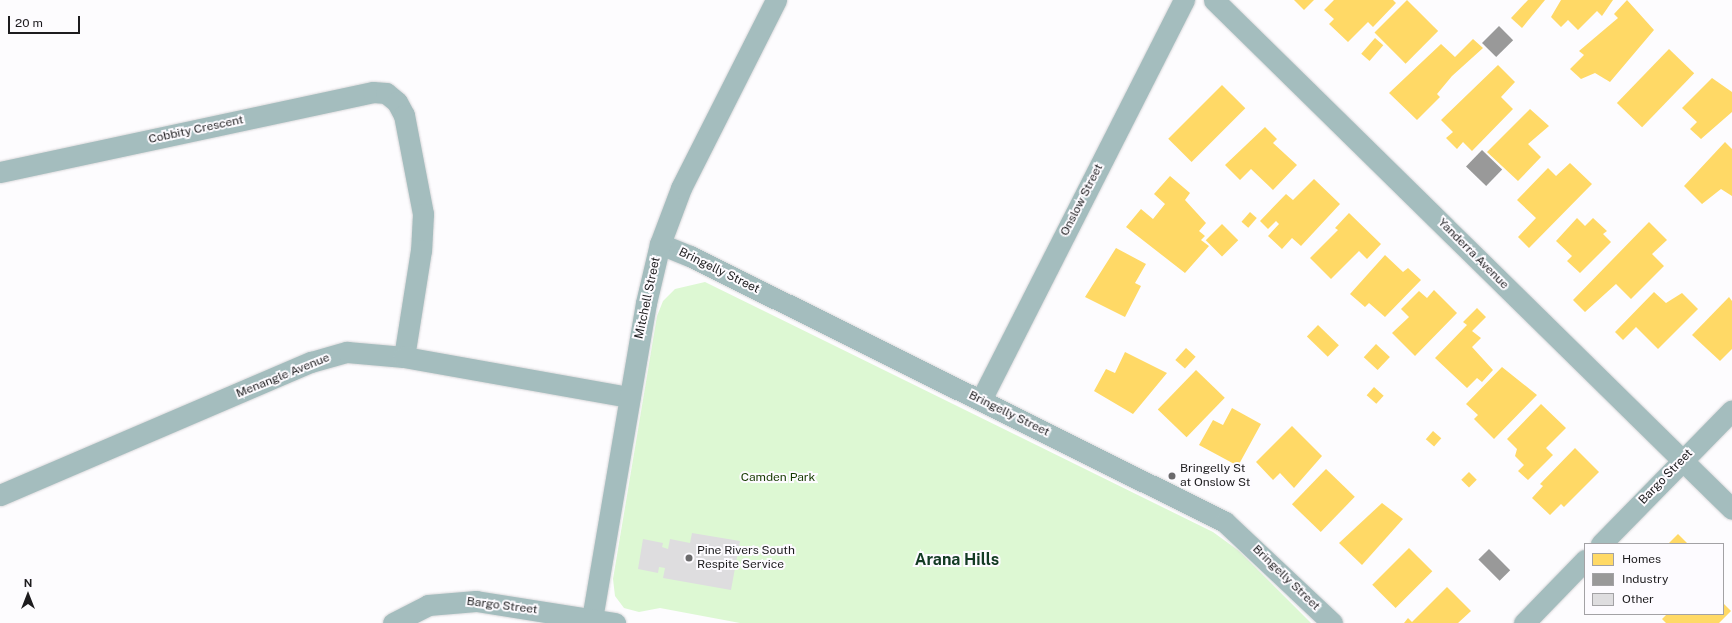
<!DOCTYPE html>
<style>
body{margin:0}
#map{position:relative;width:1732px;height:623px;overflow:hidden;background:#fdfcfe;font-family:"Public Sans",sans-serif}
div>[style]{position:absolute}
.green>*{inset:0;background:#ddf8d3}
.homes>*{inset:0;background:#ffd966;transform-origin:0 0}
.industry>*{inset:0;background:#999;transform-origin:0 0}
.building>*{inset:0;background:#dedddf}
.roads{filter:drop-shadow(0 0 1px #d9d8da) drop-shadow(0 0 1px #d9d8da)}
.street>*{height:21px;margin:-10.5px;padding:0 10.5px;transform-origin:10.5px;border-radius:10.5px;background:#a4bdbe}
.dots>*{width:11px;height:11px;translate:-50% -50%;box-sizing:border-box;border:2px solid #fdfbff;border-radius:50%}
span{translate:-50% -50%;white-space:nowrap;text-align:center;line-height:1.15;-webkit-text-stroke:4px #fdfbff;paint-order:stroke}
.street-label{font-size:12px;color:#1d1c1e}
.poi-label{font-size:12px;color:#1d1c1e}
.left{translate:0 -50%;text-align:left}
.park-label{font-size:12px;color:#173b02}
.district-label{font-size:16px;color:#133b24;font-weight:700}
.legend{position:absolute;left:1584px;top:543px;width:140px;height:72px;box-sizing:border-box;background:#fdfbff;border:1px solid #a3a2a5;margin:0;padding:5px 7px;list-style:none;font-size:12px;color:#1d1c1e}
.legend li{display:flex;align-items:center;gap:8px;height:20px}
.legend b{width:20px;border:1px solid #a3a2a5}
.north{position:absolute;left:8px;top:575px;width:40px;height:40px;-webkit-text-stroke:3px #fdfbff;paint-order:stroke;rotate:0deg;font-size:11px;font-weight:700;line-height:16px;text-align:center;color:#1d1c1e}
.north::after{content:'';display:block;margin:auto;width:14px;height:18px;background:#1d1c1e;clip-path:polygon(50% 0,100% 100%,50% 72%,0 100%)}
.scale{position:absolute;left:8px;top:16px;width:72px;height:18px;box-sizing:border-box;border:2px solid #1d1c1e;border-top:0;padding-left:5px;font-size:12px;line-height:14px;white-space:nowrap;color:#1d1c1e;-webkit-text-stroke:3px #fdfbff;paint-order:stroke}
</style>
<div id="map">
<div class="green">
<i style="clip-path:polygon(705px 282px,1213px 532px,1239px 551px,1311px 623px,740px 623px,660px 608px,639px 612px,624px 608px,615px 596px,613px 579px,657px 316px,663px 301px,675px 289px)"></i>
</div>
<div class="homes">
<i style="clip-path:polygon(1294px 0,1314px 0,1304px 10px)"></i>
<i style="clip-path:polygon(1334px 0,1393px 0,1396px 3px,1373px 27px,1368px 22px,1348px 42px,1329px 24px,1334px 19px,1324px 10px)"></i>
<i style="left:1407px;top:0;width:44px;height:46px;rotate:45deg"></i>
<i style="clip-path:polygon(1528px 0,1545px 0,1522px 28px,1511px 18px)"></i>
<i style="clip-path:polygon(1561px 0,1613px 0,1602px 16px,1597px 11px,1578px 30px,1568px 20px,1561px 27px,1551px 17px)"></i>
<i style="clip-path:polygon(1627px 0,1654px 30px,1610px 82px,1595px 73px,1581px 79px,1570px 69px,1584px 55px,1579px 51px,1618px 18px,1614px 14px)"></i>
<i style="left:1375px;top:38px;width:11px;height:21px;rotate:41deg"></i>
<i style="clip-path:polygon(1473px 39px,1483px 48px,1452px 76px,1437px 94px,1440px 97px,1417px 120px,1389px 93px,1441px 44px,1455px 57px)"></i>
<i style="left:1669px;top:49px;width:35px;height:75px;rotate:44deg"></i>
<i style="clip-path:polygon(1498px 65px,1515px 82px,1501px 97px,1513px 109px,1472px 151px,1463px 142px,1457px 149px,1446px 138px,1453px 132px,1441px 120px)"></i>
<i style="clip-path:polygon(1712px 78px,1732px 92px,1732px 112px,1701px 139px,1690px 129px,1697px 122px,1682px 108px)"></i>
<i style="left:1222px;top:85px;width:33px;height:76px;rotate:45deg"></i>
<i style="clip-path:polygon(1530px 109px,1549px 126px,1528px 144px,1541px 157px,1518px 181px,1487px 152px)"></i>
<i style="clip-path:polygon(1265px 127px,1277px 139px,1273px 143px,1297px 165px,1273px 190px,1251px 169px,1240px 180px,1225px 165px)"></i>
<i style="clip-path:polygon(1725px 142px,1732px 149px,1732px 196px,1721px 189px,1702px 204px,1684px 186px)"></i>
<i style="clip-path:polygon(1570px 163px,1592px 184px,1529px 248px,1518px 237px,1536px 218px,1517px 200px,1548px 168px,1556px 176px)"></i>
<i style="clip-path:polygon(1170px 176px,1190px 193px,1185px 200px,1206px 223px,1199px 231px,1205px 236px,1201px 240px,1209px 246px,1185px 273px,1126px 227px,1141px 209px,1153px 219px,1165px 204px,1154px 194px)"></i>
<i style="clip-path:polygon(1314px 179px,1340px 204px,1301px 246px,1292px 238px,1282px 249px,1268px 236px,1279px 224px,1276px 221px,1268px 229px,1260px 221px,1286px 194px,1293px 200px)"></i>
<i style="left:1250px;top:212px;width:9px;height:13px;rotate:41deg"></i>
<i style="clip-path:polygon(1349px 213px,1381px 244px,1367px 259px,1359px 251px,1331px 279px,1310px 258px,1338px 230px,1335px 228px)"></i>
<i style="clip-path:polygon(1577px 218px,1585px 226px,1593px 218px,1607px 231px,1603px 234px,1611px 242px,1580px 273px,1567px 261px,1572px 256px,1556px 241px)"></i>
<i style="clip-path:polygon(1649px 222px,1667px 240px,1652px 254px,1664px 266px,1631px 299px,1616px 284px,1585px 312px,1573px 300px)"></i>
<i style="left:1222px;top:224px;width:23px;height:23px;rotate:45deg"></i>
<i style="clip-path:polygon(1116px 248px,1146px 264px,1135px 283px,1141px 286px,1125px 317px,1085px 297px)"></i>
<i style="clip-path:polygon(1385px 255px,1403px 272px,1408px 268px,1421px 280px,1385px 317px,1369px 303px,1365px 307px,1350px 294px)"></i>
<i style="clip-path:polygon(1434px 290px,1457px 313px,1415px 356px,1392px 333px,1409px 317px,1401px 309px,1419px 291px,1427px 298px)"></i>
<i style="clip-path:polygon(1654px 292px,1666px 303px,1682px 293px,1698px 309px,1658px 349px,1636px 327px,1623px 340px,1615px 332px)"></i>
<i style="clip-path:polygon(1729px 297px,1732px 301px,1732px 349px,1720px 361px,1692px 335px)"></i>
<i style="clip-path:polygon(1477px 308px,1486px 317px,1472px 331px,1481px 338px,1472px 347px,1493px 370px,1482px 382px,1477px 378px,1467px 388px,1435px 358px,1467px 325px,1463px 322px)"></i>
<i style="left:1318px;top:325px;width:29px;height:16px;rotate:44deg"></i>
<i style="left:1376px;top:344px;width:19px;height:18px;rotate:43deg"></i>
<i style="left:1186px;top:348px;width:13px;height:16px;rotate:42deg"></i>
<i style="clip-path:polygon(1125px 352px,1167px 373px,1133px 414px,1094px 391px,1106px 369px,1115px 373px)"></i>
<i style="clip-path:polygon(1502px 367px,1537px 395px,1494px 439px,1474px 419px,1478px 415px,1466px 404px)"></i>
<i style="left:1196px;top:370px;width:40px;height:55px;rotate:44deg"></i>
<i style="left:1374px;top:387px;width:13px;height:11px;rotate:42deg"></i>
<i style="clip-path:polygon(1541px 404px,1566px 428px,1546px 448px,1553px 455px,1528px 480px,1518px 471px,1524px 465px,1515px 456px,1517px 449px,1507px 439px)"></i>
<i style="clip-path:polygon(1232px 408px,1261px 424px,1238px 466px,1199px 445px,1213px 420px,1223px 425px)"></i>
<i style="clip-path:polygon(1292px 426px,1322px 456px,1294px 488px,1280px 473px,1273px 480px,1256px 462px)"></i>
<i style="left:1433px;top:431px;width:11px;height:11px;rotate:41deg"></i>
<i style="clip-path:polygon(1575px 448px,1599px 472px,1564px 507px,1561px 504px,1550px 515px,1532px 498px,1543px 486px,1540px 484px)"></i>
<i style="left:1326px;top:469px;width:40px;height:49px;rotate:44deg"></i>
<i style="left:1469px;top:472px;width:11px;height:11px;rotate:45deg"></i>
<i style="clip-path:polygon(1382px 503px,1403px 519px,1362px 565px,1339px 543px)"></i>
<i style="clip-path:polygon(1678px 534px,1688px 544px,1668px 544px)"></i>
<i style="left:1409px;top:548px;width:33px;height:52px;rotate:45deg"></i>
<i style="clip-path:polygon(1447px 587px,1471px 611px,1458px 623px,1404px 623px,1408px 618px,1412px 622px)"></i>
<i style="clip-path:polygon(1723px 603px,1731px 611px,1719px 623px,1666px 623px,1662px 619px,1667px 614px,1723px 614px)"></i>
</div>
<div class="industry">
<i style="left:1499px;top:26px;width:20px;height:24px;rotate:45deg"></i>
<i style="left:1482px;top:150px;width:28px;height:23px;rotate:44deg"></i>
<i style="left:1489px;top:549px;width:30px;height:15px;rotate:45deg"></i>
</div>
<div class="building">
<i style="clip-path:polygon(692px 533px,740px 541px,731px 590px,663px 578px,665px 568px,659px 567px,658px 573px,638px 569px,643px 539px,663px 543px,662px 547px,668px 549px,670px 539px,690px 543px)"></i>
</div>
<div class="roads">
<div class="street">
<i style="left:1214px;top:0;width:726px;rotate:44.5deg"></i>
<i style="left:0;top:172px;width:381px;rotate:-12.1deg"></i>
<i style="left:373px;top:92px;width:13px;rotate:4deg"></i>
<i style="left:386px;top:93px;width:14px;rotate:39deg"></i>
<i style="left:397px;top:102px;width:15px;rotate:62deg"></i>
<i style="left:404px;top:115px;width:101px;rotate:79.1deg"></i>
<i style="left:423px;top:214px;width:36px;rotate:93deg"></i>
<i style="left:421px;top:250px;width:108px;rotate:99deg"></i>
<i style="left:660px;top:244px;width:32px;rotate:22deg"></i>
<i style="left:690px;top:256px;width:597px;rotate:26.44deg"></i>
<i style="left:1225px;top:522px;width:147px;rotate:43.3deg"></i>
<i style="left:981px;top:400px;width:449px;rotate:-63.1deg"></i>
<i style="left:0;top:495px;width:338px;rotate:-23.2deg"></i>
<i style="left:311px;top:362px;width:37px;rotate:-16deg"></i>
<i style="left:347px;top:352px;width:57px;rotate:5deg"></i>
<i style="left:404px;top:357px;width:229px;rotate:10.1deg"></i>
<i style="left:1601px;top:544px;width:187px;rotate:-45.6deg"></i>
<i style="left:592px;top:619px;width:321px;rotate:-80.3deg"></i>
<i style="left:646px;top:303px;width:61px;rotate:-76.7deg"></i>
<i style="left:660px;top:244px;width:60px;rotate:-69.4deg"></i>
<i style="left:681px;top:188px;width:211px;rotate:-63.2deg"></i>
<i style="left:393px;top:623px;width:39px;rotate:-27deg"></i>
<i style="left:428px;top:605px;width:48px;rotate:-4.8deg"></i>
<i style="left:476px;top:601px;width:141px;rotate:9deg"></i>
<i style="left:1524px;top:623px;width:88px;rotate:-45.9deg"></i>
</div>
</div>
<div class="dots">
<i style="left:1172px;top:476px;background:#6b6a6c"></i>
<i style="left:689px;top:558px;background:#6b6a6c"></i>
</div>
<div class="street-label">
<span style="left:196px;top:130px;rotate:-12deg">Cobbity Crescent</span>
<span style="left:1082px;top:200px;rotate:-63deg">Onslow Street</span>
<span style="left:1473px;top:254px;rotate:45deg">Yanderra Avenue</span>
<span style="left:719px;top:271px;rotate:26deg">Bringelly Street</span>
<span style="left:648px;top:298px;rotate:-78deg">Mitchell Street</span>
<span style="left:283px;top:376px;rotate:-22deg">Menangle Avenue</span>
<span style="left:1009px;top:414px;rotate:26deg">Bringelly Street</span>
<span style="left:1666px;top:477px;rotate:-46deg">Bargo Street</span>
<span style="left:1286px;top:578px;rotate:44deg">Bringelly Street</span>
<span style="left:502px;top:606px;rotate:7deg">Bargo Street</span>
</div>
<div class="poi-label">
<span class="left" style="left:1180px;top:476px">Bringelly St<br>at Onslow St</span>
<span class="left" style="left:697px;top:558px">Pine Rivers South<br>Respite Service</span>
</div>
<div class="park-label">
<span style="left:778px;top:478px">Camden Park</span>
</div>
<div class="district-label">
<span style="left:957px;top:560px">Arana Hills</span>
</div>
<ul class="legend">
<li><b style="height:11px;background:#ffd966"></b>Homes</li>
<li><b style="height:11px;background:#999"></b>Industry</li>
<li><b style="height:11px;background:#dedddf"></b>Other</li>
</ul>
<div class="north">N</div>
<div class="scale">20 m</div>
</div>
